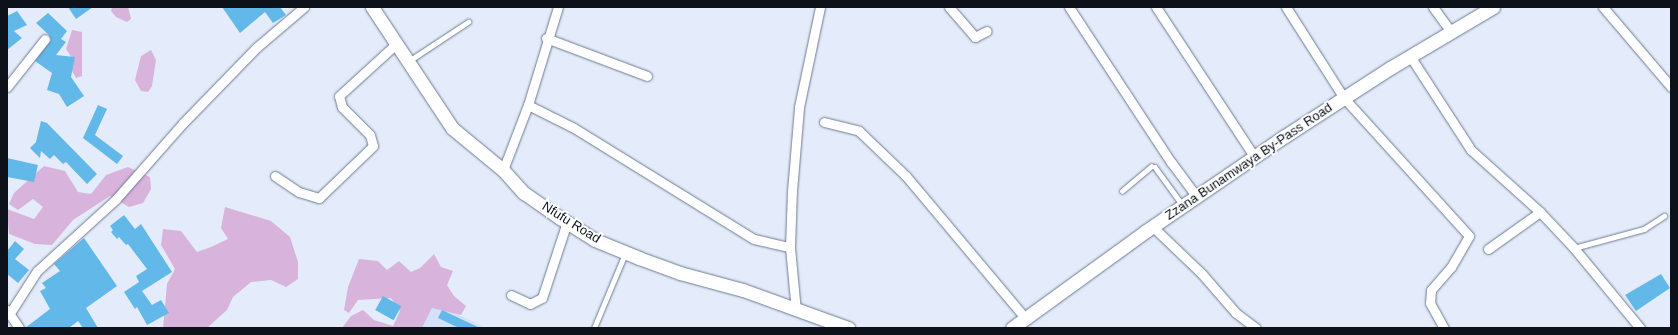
<!DOCTYPE html>
<style>
body{margin:0}
#map{position:relative;width:1678px;height:335px;overflow:hidden;background:#e4ecfb;font-family:Helvetica,sans-serif}
div>[style]{position:absolute}
.built>*{inset:0;background:#d4e1fa}
.green>*{inset:0;background:#d8b4dc}
.building>*{inset:0;background:#62b8e9;transform-origin:0 0}
.roads{filter:drop-shadow(0 0 1px #6e7990) drop-shadow(0 0 1px #6e7990)}
.lane>*{height:4.5px;margin:-2.25px;padding:0 2.25px;transform-origin:2.25px;border-radius:2.25px;background:#fff}
.street>*{height:9px;margin:-4.5px;padding:0 4.5px;transform-origin:4.5px;border-radius:4.5px;background:#fff}
.secondary>*{height:13px;margin:-6.5px;padding:0 6.5px;transform-origin:6.5px;border-radius:6.5px;background:#fff}
span{translate:-50% -50%;white-space:nowrap;text-align:center;line-height:1.15;-webkit-text-stroke:4px #fff;paint-order:stroke}
.street-label{font-size:13px;color:#0d111a}
.frame{position:absolute;inset:0;border:8px solid #0d111a;pointer-events:none}
</style>
<div id="map">
<div class="built">
<i style="clip-path:polygon(434px 303px,482px 326px,481px 328px,422px 328px)"></i>
</div>
<div class="green">
<i style="clip-path:polygon(112px 7px,128px 7px,131px 19px,127px 22px,116px 17px,111px 11px)"></i>
<i style="clip-path:polygon(72px 30px,82px 32px,82px 76px,76px 78px,72px 71px,72px 58px,66px 49px)"></i>
<i style="clip-path:polygon(151px 50px,156px 60px,152px 86px,148px 92px,141px 91px,135px 80px,141px 56px)"></i>
<i style="clip-path:polygon(44px 166px,65px 171px,78px 192px,91px 194px,106px 175px,128px 167px,150px 177px,151px 189px,143px 203px,129px 207px,110px 196px,73px 220px,52px 245px,35px 244px,9px 234px,7px 209px,34px 219px,43px 207px,33px 199px,18px 210px,9px 204px,14px 193px)"></i>
<i style="clip-path:polygon(225px 207px,271px 221px,290px 237px,298px 262px,298px 279px,286px 287px,271px 280px,251px 282px,233px 297px,227px 310px,207px 328px,163px 328px,167px 284px,175px 269px,161px 245px,163px 229px,181px 231px,197px 252px,211px 247px,228px 239px,221px 228px)"></i>
<i style="clip-path:polygon(434px 254px,441px 267px,453px 271px,447px 285px,454px 296px,466px 306px,461px 315px,432px 308px,422px 328px,342px 328px,351px 316px,363px 310px,374px 320px,393px 326px,400px 311px,391px 298px,358px 300px,349px 313px,344px 310px,348px 287px,359px 259px,378px 261px,387px 270px,399px 261px,411px 272px,420px 268px)"></i>
</div>
<div class="building">
<i style="clip-path:polygon(68px 7px,93px 7px,76px 19px)"></i>
<i style="clip-path:polygon(222px 7px,280px 7px,286px 15px,273px 23px,265px 12px,240px 33px)"></i>
<i style="clip-path:polygon(17px 11px,27px 25px,14px 31px,22px 38px,7px 50px,7px 16px)"></i>
<i style="clip-path:polygon(48px 13px,67px 31px,61px 39px,66px 42px,56px 55px,75px 57px,71px 77px,84px 96px,67px 107px,59px 94px,47px 90px,52px 73px,35px 61px,51px 40px,49px 35px,36px 23px)"></i>
<i style="clip-path:polygon(98px 105px,107px 109px,95px 135px,123px 156px,117px 164px,83px 138px)"></i>
<i style="clip-path:polygon(41px 121px,47px 123px,97px 174px,87px 184px,66px 162px,63px 164px,54px 155px,50px 159px,41px 151px,40px 158px,30px 148px,36px 142px)"></i>
<i style="clip-path:polygon(7px 158px,38px 165px,34px 182px,7px 177px)"></i>
<i style="clip-path:polygon(124px 215px,135px 229px,141px 224px,172px 272px,142px 291px,152px 305px,161px 300px,169px 313px,147px 325px,137px 307px,135px 309px,124px 292px,139px 282px,136px 276px,147px 269px,128px 244px,126px 245px,119px 237px,117px 239px,111px 232px,113px 230px,110px 226px)"></i>
<i style="clip-path:polygon(84px 238px,117px 286px,86px 308px,98px 328px,83px 328px,78px 321px,69px 328px,25px 328px,50px 309px,40px 291px,46px 288px,42px 283px,60px 271px,54px 264px)"></i>
<i style="clip-path:polygon(15px 241px,24px 249px,15px 259px,29px 270px,18px 283px,7px 274px,7px 251px)"></i>
<i style="clip-path:polygon(1661px 274px,1670px 288px,1636px 311px,1625px 295px)"></i>
<i style="left:383px;top:296px;width:21px;height:16px;rotate:29deg"></i>
<i style="clip-path:polygon(442px 310px,480px 328px,459px 328px,438px 318px)"></i>
</div>
<div class="roads">
<div class="lane">
<i style="left:409px;top:61px;width:71px;rotate:-33.5deg"></i>
<i style="left:1122px;top:191px;width:38px;rotate:-40deg"></i>
<i style="left:1151px;top:167px;width:4px"></i>
<i style="left:1155px;top:167px;width:46px;rotate:53.9deg"></i>
<i style="left:1574px;top:248px;width:73px;rotate:-15.2deg"></i>
<i style="left:1644px;top:229px;width:24px;rotate:-33deg"></i>
<i style="left:594px;top:328px;width:80px;rotate:-67.3deg"></i>
</div>
<div class="street">
<i style="left:949px;top:7px;width:40px;rotate:49deg"></i>
<i style="left:975px;top:37px;width:13px;rotate:-27deg"></i>
<i style="left:1069px;top:7px;width:186px;rotate:56.7deg"></i>
<i style="left:1171px;top:162px;width:44px;rotate:53.4deg"></i>
<i style="left:1156px;top:7px;width:181px;rotate:56.7deg"></i>
<i style="left:1286px;top:7px;width:108px;rotate:57.5deg"></i>
<i style="left:1344px;top:98px;width:186px;rotate:47.8deg"></i>
<i style="left:1469px;top:236px;width:36px;rotate:120deg"></i>
<i style="left:1451px;top:267px;width:30px;rotate:131deg"></i>
<i style="left:1431px;top:290px;width:13px;rotate:94deg"></i>
<i style="left:1430px;top:303px;width:29px;rotate:61deg"></i>
<i style="left:1433px;top:7px;width:31px;rotate:54deg"></i>
<i style="left:1603px;top:7px;width:105px;rotate:49.6deg"></i>
<i style="left:546px;top:38px;width:108px;rotate:20.6deg"></i>
<i style="left:1410px;top:56px;width:112px;rotate:57deg"></i>
<i style="left:1471px;top:150px;width:93px;rotate:41.9deg"></i>
<i style="left:1540px;top:212px;width:50px;rotate:46.6deg"></i>
<i style="left:1574px;top:248px;width:104px;rotate:50.5deg"></i>
<i style="left:7px;top:87px;width:61px;rotate:-51.6deg"></i>
<i style="left:528px;top:105px;width:51px;rotate:26.6deg"></i>
<i style="left:574px;top:128px;width:211px;rotate:31.7deg"></i>
<i style="left:754px;top:239px;width:37px;rotate:13deg"></i>
<i style="left:824px;top:122px;width:36px;rotate:14deg"></i>
<i style="left:859px;top:131px;width:65px;rotate:43.8deg"></i>
<i style="left:906px;top:176px;width:185px;rotate:50deg"></i>
<i style="left:503px;top:170px;width:70px;rotate:-69deg"></i>
<i style="left:528px;top:105px;width:102px;rotate:-73deg"></i>
<i style="left:275px;top:176px;width:29px;rotate:34deg"></i>
<i style="left:299px;top:192px;width:21px;rotate:17deg"></i>
<i style="left:319px;top:198px;width:75px;rotate:-43.9deg"></i>
<i style="left:373px;top:146px;width:11px;rotate:-105deg"></i>
<i style="left:370px;top:135px;width:40px;rotate:-135deg"></i>
<i style="left:342px;top:107px;width:11px;rotate:-105deg"></i>
<i style="left:339px;top:96px;width:77px;rotate:-42.4deg"></i>
<i style="left:1152px;top:226px;width:69px;rotate:43.8deg"></i>
<i style="left:1202px;top:274px;width:52px;rotate:48.9deg"></i>
<i style="left:1236px;top:313px;width:25px;rotate:37deg"></i>
<i style="left:1488px;top:249px;width:64px;rotate:-35.4deg"></i>
<i style="left:511px;top:295px;width:21px;rotate:25deg"></i>
<i style="left:530px;top:304px;width:13px;rotate:-27deg"></i>
<i style="left:542px;top:298px;width:80px;rotate:-71.8deg"></i>
<i style="left:7px;top:310px;width:22px;rotate:56deg"></i>
<i style="left:796px;top:311px;width:64px;rotate:-95.4deg"></i>
<i style="left:790px;top:247px;width:56px;rotate:-88deg"></i>
<i style="left:792px;top:191px;width:84px;rotate:-85.2deg"></i>
<i style="left:799px;top:107px;width:102px;rotate:-78.1deg"></i>
<i style="left:10px;top:313px;width:50px;rotate:-57.3deg"></i>
<i style="left:37px;top:271px;width:107px;rotate:-42.3deg"></i>
<i style="left:116px;top:199px;width:101px;rotate:-48.6deg"></i>
<i style="left:183px;top:123px;width:106px;rotate:-45.8deg"></i>
<i style="left:257px;top:47px;width:62px;rotate:-40.4deg"></i>
</div>
<div class="secondary">
<i style="left:372px;top:7px;width:145px;rotate:56.5deg"></i>
<i style="left:452px;top:128px;width:66px;rotate:39.5deg"></i>
<i style="left:503px;top:170px;width:31px;rotate:48deg"></i>
<i style="left:524px;top:193px;width:44px;rotate:34.8deg"></i>
<i style="left:560px;top:218px;width:41px;rotate:32.2deg"></i>
<i style="left:595px;top:240px;width:48px;rotate:22.2deg"></i>
<i style="left:639px;top:258px;width:44px;rotate:20.1deg"></i>
<i style="left:680px;top:273px;width:65px;rotate:15.1deg"></i>
<i style="left:743px;top:290px;width:112px;rotate:19.9deg"></i>
<i style="left:1012px;top:328px;width:165px;rotate:-35.9deg"></i>
<i style="left:1146px;top:231px;width:168px;rotate:-34.4deg"></i>
<i style="left:1285px;top:136px;width:125px;rotate:-32.9deg"></i>
<i style="left:1390px;top:68px;width:120px;rotate:-30.6deg"></i>
</div>
</div>
<div class="street-label">
<span style="left:1249px;top:162px;rotate:-34deg">Zzana Bunamwaya By-Pass Road</span>
<span style="left:571px;top:223px;rotate:32deg">Nfufu Road</span>
</div>
<div class="frame"></div>
</div>
